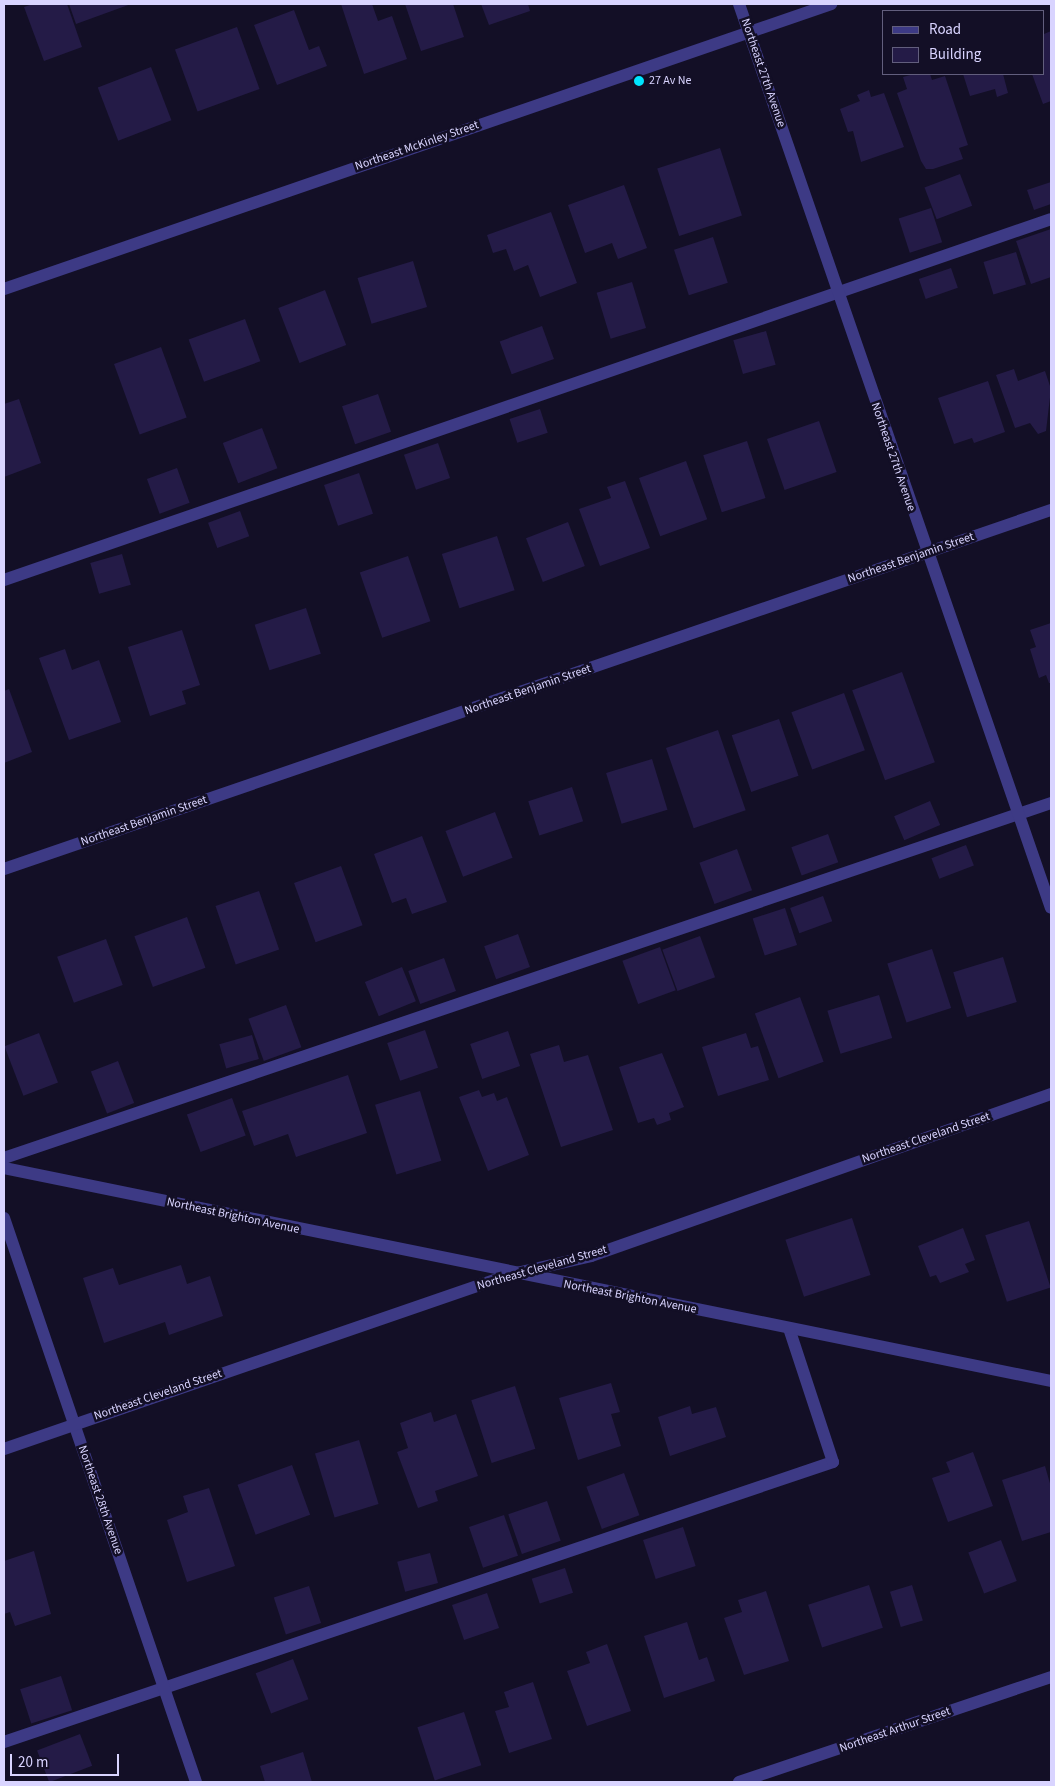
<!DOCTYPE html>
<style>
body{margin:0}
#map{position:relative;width:1055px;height:1786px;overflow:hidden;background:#130f26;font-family:"Source Sans 3",sans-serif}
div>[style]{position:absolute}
.building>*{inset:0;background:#241b47;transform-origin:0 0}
.service>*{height:12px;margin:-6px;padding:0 6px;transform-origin:6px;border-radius:6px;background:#3d3a85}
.minor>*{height:12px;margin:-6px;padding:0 6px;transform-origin:6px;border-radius:6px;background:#3d3a85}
.dots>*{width:14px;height:14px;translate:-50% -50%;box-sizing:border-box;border:2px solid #130f26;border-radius:50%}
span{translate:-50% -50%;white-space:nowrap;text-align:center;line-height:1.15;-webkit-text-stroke:5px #130f26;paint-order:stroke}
.street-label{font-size:12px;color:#d9d4ff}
.poi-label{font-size:12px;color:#d9d4ff}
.left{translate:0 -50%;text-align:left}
.frame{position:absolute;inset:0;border:5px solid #d9d4ff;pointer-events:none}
.legend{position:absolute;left:882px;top:10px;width:162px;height:65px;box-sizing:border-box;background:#130f26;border:1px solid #625e7d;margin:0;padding:6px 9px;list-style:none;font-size:15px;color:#d9d4ff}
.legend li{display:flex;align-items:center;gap:10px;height:25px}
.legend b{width:25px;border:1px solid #625e7d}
.scale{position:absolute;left:10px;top:1754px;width:109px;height:22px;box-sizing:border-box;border:2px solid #d9d4ff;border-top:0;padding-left:6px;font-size:15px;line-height:18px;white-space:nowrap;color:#d9d4ff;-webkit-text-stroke:4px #130f26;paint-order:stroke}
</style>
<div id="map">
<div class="building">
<i style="clip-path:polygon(33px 4px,67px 4px,82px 47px,44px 61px,24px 7px)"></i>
<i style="clip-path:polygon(69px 4px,131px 4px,76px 24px)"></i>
<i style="clip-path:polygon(341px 4px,372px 4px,378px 21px,392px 16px,407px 59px,364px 74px)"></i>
<i style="clip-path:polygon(405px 4px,453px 4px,464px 37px,421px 51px)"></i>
<i style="clip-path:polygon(481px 4px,528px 4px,530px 11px,489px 25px)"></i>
<i style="clip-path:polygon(294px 10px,309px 50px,319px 46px,327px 66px,277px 85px,254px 25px)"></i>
<i style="left:237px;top:27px;width:66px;height:66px;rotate:70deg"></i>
<i style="clip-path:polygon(1051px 31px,1051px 101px,1043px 104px,1032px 74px,1044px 74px,1044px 34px)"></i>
<i style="left:151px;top:67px;width:57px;height:57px;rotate:69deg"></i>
<i style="clip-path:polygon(914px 74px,930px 74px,932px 80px,945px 76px,968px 145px,959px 148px,963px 159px,933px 169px,926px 169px,921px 161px,897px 93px,907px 89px,903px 77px)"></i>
<i style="clip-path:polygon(963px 74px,1003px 74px,1008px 93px,997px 97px,995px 89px,970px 96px)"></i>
<i style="clip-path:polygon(869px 90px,871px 97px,884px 93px,904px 147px,861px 162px,853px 131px,848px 132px,840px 109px,860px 101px,857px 95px)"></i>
<i style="left:720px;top:148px;width:71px;height:66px;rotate:72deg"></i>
<i style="left:960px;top:174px;width:34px;height:38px;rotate:69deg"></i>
<i style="clip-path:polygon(1051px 182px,1051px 204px,1034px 210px,1027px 190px)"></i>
<i style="clip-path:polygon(624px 185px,647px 248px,618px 259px,612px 243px,585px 253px,568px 205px)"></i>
<i style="left:931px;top:208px;width:36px;height:34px;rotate:72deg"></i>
<i style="clip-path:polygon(551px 212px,577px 283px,540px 297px,528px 265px,514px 271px,506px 249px,493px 253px,487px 235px)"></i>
<i style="clip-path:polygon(1051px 229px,1051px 277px,1031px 284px,1016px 241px)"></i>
<i style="left:713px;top:237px;width:48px;height:41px;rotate:72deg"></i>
<i style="left:1016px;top:252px;width:34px;height:34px;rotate:73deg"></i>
<i style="left:413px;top:261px;width:48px;height:58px;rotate:73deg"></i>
<i style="left:951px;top:268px;width:21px;height:34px;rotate:71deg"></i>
<i style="left:632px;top:282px;width:48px;height:37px;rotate:73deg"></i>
<i style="left:325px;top:290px;width:59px;height:50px;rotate:69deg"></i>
<i style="left:245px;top:319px;width:45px;height:60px;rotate:70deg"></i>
<i style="left:542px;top:326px;width:35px;height:45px;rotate:70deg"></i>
<i style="left:766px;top:331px;width:35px;height:34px;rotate:74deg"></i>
<i style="left:161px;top:347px;width:75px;height:50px;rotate:70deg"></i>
<i style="clip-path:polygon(1014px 369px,1018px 381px,1045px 371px,1051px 389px,1046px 431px,1038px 434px,1030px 423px,1015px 428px,996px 375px)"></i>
<i style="clip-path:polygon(988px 381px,1005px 432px,974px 443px,972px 438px,954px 444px,938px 398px)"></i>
<i style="left:378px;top:394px;width:40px;height:38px;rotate:71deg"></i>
<i style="clip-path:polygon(19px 399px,41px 463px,4px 477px,4px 404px)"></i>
<i style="left:540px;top:409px;width:25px;height:32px;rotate:72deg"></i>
<i style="left:819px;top:421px;width:54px;height:55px;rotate:71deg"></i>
<i style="left:262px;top:428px;width:43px;height:42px;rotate:69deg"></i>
<i style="left:747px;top:441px;width:60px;height:46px;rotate:72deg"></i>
<i style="left:438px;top:443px;width:37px;height:36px;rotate:71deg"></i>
<i style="left:686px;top:461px;width:62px;height:50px;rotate:70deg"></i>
<i style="left:177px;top:468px;width:37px;height:32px;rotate:70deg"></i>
<i style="left:359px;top:473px;width:43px;height:37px;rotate:71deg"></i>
<i style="clip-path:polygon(625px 481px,650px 548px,600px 566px,579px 509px,611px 498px,607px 487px)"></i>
<i style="left:240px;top:511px;width:27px;height:34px;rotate:70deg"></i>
<i style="left:568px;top:522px;width:47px;height:45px;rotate:69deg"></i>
<i style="left:497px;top:536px;width:57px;height:58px;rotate:72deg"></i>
<i style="left:122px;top:554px;width:32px;height:33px;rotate:74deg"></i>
<i style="left:408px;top:556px;width:69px;height:51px;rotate:71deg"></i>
<i style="left:306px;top:608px;width:48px;height:54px;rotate:72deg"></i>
<i style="clip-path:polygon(1051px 623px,1051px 683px,1049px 683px,1046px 675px,1039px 678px,1030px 649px,1036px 647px,1030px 630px)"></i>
<i style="clip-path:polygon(182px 630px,200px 685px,182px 691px,186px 704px,150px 716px,128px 647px)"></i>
<i style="clip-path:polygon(65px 649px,72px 670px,99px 660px,121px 722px,69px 740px,39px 658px)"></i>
<i style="left:902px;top:672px;width:96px;height:53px;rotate:70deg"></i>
<i style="clip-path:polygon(9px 689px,32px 752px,4px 763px,4px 691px)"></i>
<i style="left:844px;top:693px;width:61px;height:56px;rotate:70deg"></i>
<i style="left:779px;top:719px;width:60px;height:50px;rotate:71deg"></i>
<i style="left:718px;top:730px;width:85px;height:55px;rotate:71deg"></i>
<i style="left:652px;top:759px;width:53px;height:48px;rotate:73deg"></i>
<i style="left:572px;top:787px;width:36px;height:46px;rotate:72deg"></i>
<i style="left:930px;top:801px;width:26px;height:39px;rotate:67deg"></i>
<i style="left:495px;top:812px;width:49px;height:53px;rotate:69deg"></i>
<i style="left:828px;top:834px;width:30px;height:39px;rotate:70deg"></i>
<i style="clip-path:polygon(422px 836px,447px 902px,412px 914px,406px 898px,392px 903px,374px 854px)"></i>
<i style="left:966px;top:845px;width:22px;height:37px;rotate:69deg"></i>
<i style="left:737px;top:849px;width:44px;height:40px;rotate:70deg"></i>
<i style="left:341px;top:866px;width:63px;height:50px;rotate:70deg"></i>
<i style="left:259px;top:891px;width:62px;height:46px;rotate:71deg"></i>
<i style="left:823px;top:896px;width:27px;height:35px;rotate:70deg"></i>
<i style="left:785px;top:908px;width:39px;height:34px;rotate:72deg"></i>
<i style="left:187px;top:917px;width:54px;height:56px;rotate:70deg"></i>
<i style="left:518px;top:934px;width:35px;height:36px;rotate:70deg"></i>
<i style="left:700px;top:936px;width:44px;height:40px;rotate:70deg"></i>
<i style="left:106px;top:939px;width:49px;height:52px;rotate:70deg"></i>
<i style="left:660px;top:947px;width:46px;height:40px;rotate:70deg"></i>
<i style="left:932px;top:949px;width:62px;height:47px;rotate:72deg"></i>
<i style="left:1003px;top:957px;width:47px;height:52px;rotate:73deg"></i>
<i style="left:444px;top:958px;width:35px;height:38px;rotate:70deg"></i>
<i style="left:402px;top:967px;width:37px;height:40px;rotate:68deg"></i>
<i style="left:879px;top:995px;width:45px;height:54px;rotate:73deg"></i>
<i style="left:800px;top:997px;width:69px;height:48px;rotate:70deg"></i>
<i style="left:286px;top:1005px;width:45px;height:40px;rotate:70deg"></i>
<i style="left:425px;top:1030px;width:40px;height:40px;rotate:71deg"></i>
<i style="left:508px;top:1031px;width:37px;height:40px;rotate:71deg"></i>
<i style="left:39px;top:1033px;width:53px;height:37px;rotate:69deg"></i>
<i style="clip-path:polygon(746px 1033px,751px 1048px,758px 1046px,769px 1080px,718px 1096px,702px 1047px)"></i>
<i style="left:252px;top:1035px;width:25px;height:34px;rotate:74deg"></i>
<i style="clip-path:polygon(559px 1045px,564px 1062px,588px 1055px,613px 1130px,561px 1147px,530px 1054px)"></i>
<i style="clip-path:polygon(662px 1053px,684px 1107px,669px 1113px,671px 1120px,657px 1125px,654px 1118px,638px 1123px,619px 1067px)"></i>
<i style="left:118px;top:1061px;width:45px;height:29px;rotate:69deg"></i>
<i style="clip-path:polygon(348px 1075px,367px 1133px,296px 1157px,288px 1134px,254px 1146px,242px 1111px)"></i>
<i style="clip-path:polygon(479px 1090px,482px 1097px,494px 1093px,497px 1101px,507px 1097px,529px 1155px,488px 1171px,459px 1097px)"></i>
<i style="left:420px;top:1091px;width:73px;height:47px;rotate:73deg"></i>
<i style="left:232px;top:1098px;width:40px;height:48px;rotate:70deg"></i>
<i style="left:852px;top:1218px;width:60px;height:70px;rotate:72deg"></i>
<i style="left:1029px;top:1221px;width:70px;height:46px;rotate:72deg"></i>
<i style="clip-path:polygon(963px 1228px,975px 1260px,965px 1264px,969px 1272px,940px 1283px,936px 1275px,930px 1277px,918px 1246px)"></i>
<i style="clip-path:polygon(181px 1265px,187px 1284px,210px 1276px,223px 1316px,169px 1335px,165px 1322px,104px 1343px,83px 1278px,113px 1268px,119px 1285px)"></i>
<i style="clip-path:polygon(611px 1383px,620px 1412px,611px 1414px,621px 1446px,578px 1460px,559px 1398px)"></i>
<i style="left:515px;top:1386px;width:66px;height:46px;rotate:72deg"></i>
<i style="clip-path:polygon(690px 1406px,692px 1414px,716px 1407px,726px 1437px,670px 1456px,658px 1417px)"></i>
<i style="clip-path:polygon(431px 1412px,434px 1422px,456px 1414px,478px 1476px,435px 1491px,438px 1501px,418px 1508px,397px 1452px,408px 1448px,400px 1423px)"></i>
<i style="left:359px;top:1440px;width:67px;height:46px;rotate:73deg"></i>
<i style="clip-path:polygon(973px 1452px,993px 1506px,948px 1522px,932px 1478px,950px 1472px,946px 1462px)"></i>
<i style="left:292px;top:1465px;width:53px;height:58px;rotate:70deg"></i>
<i style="clip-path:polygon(1045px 1466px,1051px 1487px,1051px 1532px,1022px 1541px,1002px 1480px)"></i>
<i style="left:624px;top:1473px;width:45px;height:40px;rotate:70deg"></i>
<i style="clip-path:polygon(209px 1488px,235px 1566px,187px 1582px,167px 1520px,188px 1512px,183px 1496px)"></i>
<i style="left:547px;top:1501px;width:42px;height:41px;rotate:71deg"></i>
<i style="left:504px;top:1515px;width:43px;height:37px;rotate:71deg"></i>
<i style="left:683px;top:1527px;width:41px;height:42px;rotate:72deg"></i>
<i style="left:1001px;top:1540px;width:44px;height:35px;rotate:69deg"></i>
<i style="clip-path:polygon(34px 1551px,51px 1614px,15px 1626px,10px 1612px,4px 1614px,4px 1561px)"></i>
<i style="left:430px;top:1553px;width:31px;height:34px;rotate:75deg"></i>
<i style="left:565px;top:1568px;width:26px;height:35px;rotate:72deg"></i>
<i style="left:869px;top:1585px;width:45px;height:64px;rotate:72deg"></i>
<i style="left:912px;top:1585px;width:37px;height:23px;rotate:73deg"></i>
<i style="left:309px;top:1586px;width:39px;height:37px;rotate:72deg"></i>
<i style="clip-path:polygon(766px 1591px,789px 1661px,744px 1675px,724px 1618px,742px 1612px,738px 1600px)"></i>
<i style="left:487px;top:1593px;width:37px;height:37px;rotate:71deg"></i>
<i style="clip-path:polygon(687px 1622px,699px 1660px,707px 1657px,715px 1681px,664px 1698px,644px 1636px)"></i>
<i style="clip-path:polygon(607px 1644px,631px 1711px,587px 1726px,567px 1671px,590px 1663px,586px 1652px)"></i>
<i style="left:293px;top:1659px;width:43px;height:40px;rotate:69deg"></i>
<i style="left:61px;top:1676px;width:36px;height:43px;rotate:72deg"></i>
<i style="clip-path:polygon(533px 1682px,552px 1739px,509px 1753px,495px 1711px,509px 1707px,504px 1692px)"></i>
<i style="left:464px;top:1712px;width:56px;height:49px;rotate:72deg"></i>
<i style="left:80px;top:1734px;width:34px;height:46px;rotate:69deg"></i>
<i style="clip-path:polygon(303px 1752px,312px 1782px,265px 1782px,260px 1766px)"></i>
</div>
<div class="service">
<i style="left:4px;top:580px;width:1107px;rotate:-19.02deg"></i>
<i style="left:4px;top:1158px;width:1106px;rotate:-18.73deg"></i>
<i style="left:4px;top:1742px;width:875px;rotate:-18.66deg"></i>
<i style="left:833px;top:1462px;width:141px;rotate:-108.2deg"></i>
</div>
<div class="minor">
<i style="left:739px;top:4px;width:956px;rotate:70.96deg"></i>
<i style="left:4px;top:289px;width:875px;rotate:-19.01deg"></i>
<i style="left:4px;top:869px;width:1107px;rotate:-18.93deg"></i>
<i style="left:4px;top:1168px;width:1068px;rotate:11.5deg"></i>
<i style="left:4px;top:1218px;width:596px;rotate:71.2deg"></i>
<i style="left:4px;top:1449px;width:537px;rotate:-19.01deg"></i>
<i style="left:512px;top:1274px;width:81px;rotate:-12.8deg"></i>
<i style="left:591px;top:1256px;width:488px;rotate:-19.4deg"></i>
<i style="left:739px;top:1782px;width:329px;rotate:-18.6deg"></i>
</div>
<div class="dots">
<i style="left:639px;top:81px;background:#00e5ff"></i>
</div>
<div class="street-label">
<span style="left:763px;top:73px;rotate:71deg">Northeast 27th Avenue</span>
<span style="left:417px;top:146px;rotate:-19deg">Northeast McKinley Street</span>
<span style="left:893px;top:457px;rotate:71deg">Northeast 27th Avenue</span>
<span style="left:911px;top:558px;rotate:-19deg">Northeast Benjamin Street</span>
<span style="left:528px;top:690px;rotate:-19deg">Northeast Benjamin Street</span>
<span style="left:144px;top:821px;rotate:-19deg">Northeast Benjamin Street</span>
<span style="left:926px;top:1138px;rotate:-19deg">Northeast Cleveland Street</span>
<span style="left:233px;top:1216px;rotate:12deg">Northeast Brighton Avenue</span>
<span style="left:542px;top:1268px;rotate:-16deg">Northeast Cleveland Street</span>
<span style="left:630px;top:1297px;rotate:11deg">Northeast Brighton Avenue</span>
<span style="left:158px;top:1395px;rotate:-19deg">Northeast Cleveland Street</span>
<span style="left:100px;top:1500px;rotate:71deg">Northeast 28th Avenue</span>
<span style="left:895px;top:1730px;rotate:-19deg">Northeast Arthur Street</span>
</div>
<div class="poi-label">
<span class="left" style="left:649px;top:81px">27 Av Ne</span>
</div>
<div class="frame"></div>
<ul class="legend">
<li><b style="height:6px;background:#3d3a85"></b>Road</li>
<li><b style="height:14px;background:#241b47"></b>Building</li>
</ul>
<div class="scale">20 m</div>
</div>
